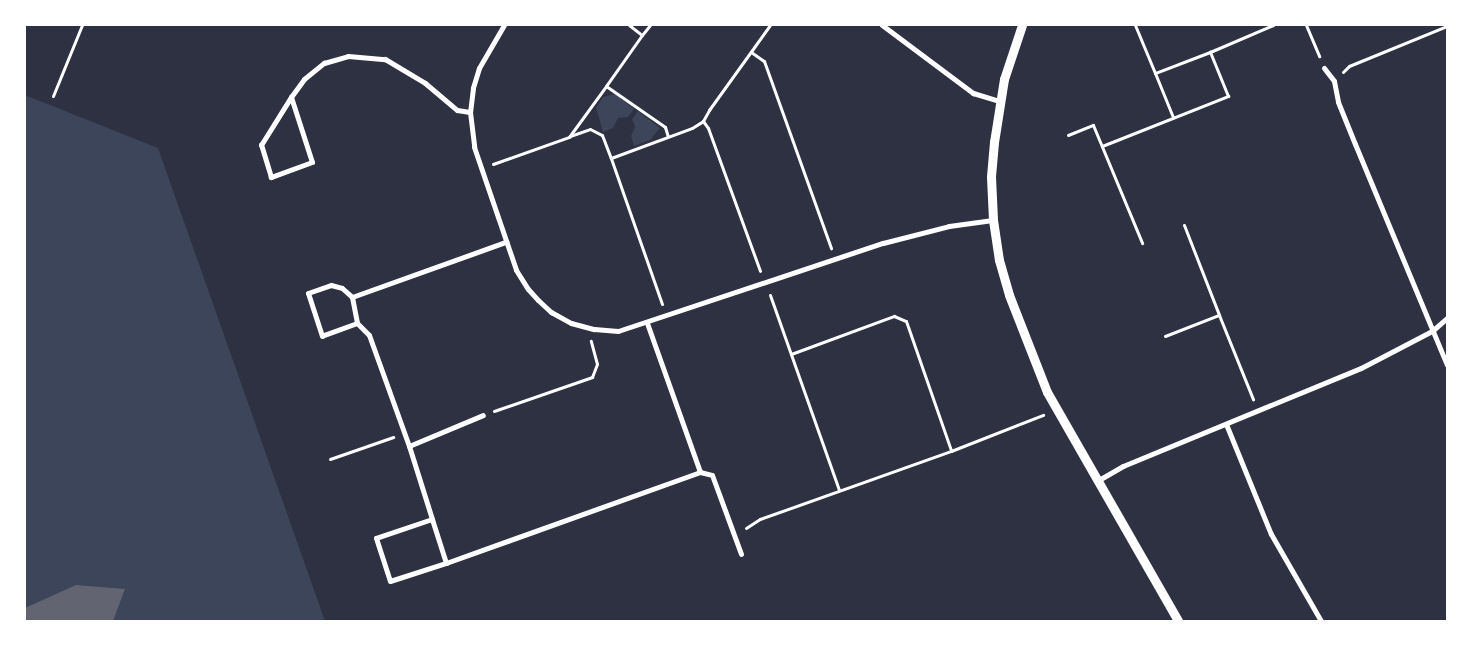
<!DOCTYPE html>
<style>
body{margin:0}
#map{position:relative;width:1472px;height:646px;overflow:hidden;background:#2d3142;font-family:"Space Grotesk",sans-serif}
div>[style]{position:absolute}
.green>*{inset:0;background:#3c4559}
.building>*{inset:0;background:#626471}
.path>*{height:3px;margin:-1.5px;padding:0 1.5px;transform-origin:1.5px;border-radius:1.5px;background:#fff}
.minor>*{height:5px;margin:-2.5px;padding:0 2.5px;transform-origin:2.5px;border-radius:2.5px;background:#fff}
.tertiary>*{height:9px;margin:-4.5px;padding:0 4.5px;transform-origin:4.5px;border-radius:4.5px;background:#fff}
span{translate:-50% -50%;white-space:nowrap;text-align:center;line-height:1.15;-webkit-text-stroke:5px #fff;paint-order:stroke}
.frame{position:absolute;inset:0;border:26px solid #fff;pointer-events:none}
</style>
<div id="map">
<div class="green">
<i style="clip-path:polygon(615px 94px,634px 109px,628px 117px,618px 118px,613px 128px,603px 132px,596px 108px,603px 97px)"></i>
<i style="clip-path:polygon(25px 95px,158px 148px,325px 621px,25px 621px)"></i>
<i style="clip-path:polygon(638px 111px,660px 128px,650px 140px,634px 146px,631px 136px,635px 127px,632px 119px)"></i>
</div>
<div class="building">
<i style="clip-path:polygon(76px 585px,125px 589px,113px 621px,26px 621px,25px 608px)"></i>
</div>
<div class="path">
<i style="left:629px;top:25px;width:16px;rotate:38deg"></i>
<i style="left:642px;top:35px;width:62px;rotate:125.2deg"></i>
<i style="left:606px;top:86px;width:72px;rotate:34.8deg"></i>
<i style="left:665px;top:127px;width:10px;rotate:73deg"></i>
<i style="left:1135px;top:25px;width:52px;rotate:67.4deg"></i>
<i style="left:1306px;top:25px;width:34px;rotate:67deg"></i>
<i style="left:642px;top:35px;width:13px;rotate:-51deg"></i>
<i style="left:751px;top:52px;width:16px;rotate:35deg"></i>
<i style="left:764px;top:61px;width:199px;rotate:70.3deg"></i>
<i style="left:1210px;top:52px;width:69px;rotate:-23.2deg"></i>
<i style="left:1343px;top:72px;width:8px;rotate:-45deg"></i>
<i style="left:1349px;top:66px;width:106px;rotate:-22.2deg"></i>
<i style="left:53px;top:96px;width:77px;rotate:-67.8deg"></i>
<i style="left:703px;top:121px;width:9px;rotate:54deg"></i>
<i style="left:708px;top:128px;width:152px;rotate:70deg"></i>
<i style="left:1068px;top:135px;width:27px;rotate:-22deg"></i>
<i style="left:1093px;top:125px;width:128px;rotate:67.4deg"></i>
<i style="left:570px;top:136px;width:21px;rotate:-19deg"></i>
<i style="left:590px;top:129px;width:13px;rotate:27deg"></i>
<i style="left:602px;top:135px;width:25px;rotate:69deg"></i>
<i style="left:1102px;top:146px;width:136px;rotate:-21.6deg"></i>
<i style="left:1228px;top:96px;width:48px;rotate:-112.2deg"></i>
<i style="left:1210px;top:52px;width:59px;rotate:159.1deg"></i>
<i style="left:1155px;top:73px;width:48px;rotate:67.8deg"></i>
<i style="left:493px;top:164px;width:81px;rotate:-19.6deg"></i>
<i style="left:569px;top:137px;width:63px;rotate:-54deg"></i>
<i style="left:1184px;top:225px;width:97px;rotate:68.7deg"></i>
<i style="left:770px;top:295px;width:207px;rotate:70.5deg"></i>
<i style="left:662px;top:304px;width:155px;rotate:-109.3deg"></i>
<i style="left:611px;top:158px;width:86px;rotate:-20.3deg"></i>
<i style="left:692px;top:128px;width:13px;rotate:-32deg"></i>
<i style="left:703px;top:121px;width:13px;rotate:-61deg"></i>
<i style="left:709px;top:110px;width:105px;rotate:-54.3deg"></i>
<i style="left:1165px;top:336px;width:58px;rotate:-21.3deg"></i>
<i style="left:1219px;top:315px;width:91px;rotate:68deg"></i>
<i style="left:791px;top:354px;width:110px;rotate:-20.3deg"></i>
<i style="left:894px;top:316px;width:13px;rotate:23deg"></i>
<i style="left:906px;top:321px;width:137px;rotate:70.8deg"></i>
<i style="left:494px;top:411px;width:104px;rotate:-19.1deg"></i>
<i style="left:592px;top:377px;width:14px;rotate:-69deg"></i>
<i style="left:597px;top:364px;width:24px;rotate:-105deg"></i>
<i style="left:330px;top:459px;width:67px;rotate:-19.2deg"></i>
<i style="left:746px;top:528px;width:17px;rotate:-33deg"></i>
<i style="left:760px;top:519px;width:203px;rotate:-19.6deg"></i>
<i style="left:951px;top:451px;width:99px;rotate:-21.4deg"></i>
</div>
<div class="minor">
<i style="left:504px;top:25px;width:50px;rotate:120.2deg"></i>
<i style="left:479px;top:68px;width:21px;rotate:107deg"></i>
<i style="left:473px;top:88px;width:24px;rotate:97deg"></i>
<i style="left:470px;top:112px;width:35px;rotate:83deg"></i>
<i style="left:474px;top:147px;width:130px;rotate:71.1deg"></i>
<i style="left:516px;top:270px;width:22px;rotate:58deg"></i>
<i style="left:528px;top:289px;width:15px;rotate:48deg"></i>
<i style="left:538px;top:300px;width:18px;rotate:43deg"></i>
<i style="left:551px;top:312px;width:23px;rotate:29deg"></i>
<i style="left:571px;top:323px;width:24px;rotate:15deg"></i>
<i style="left:594px;top:329px;width:24px;rotate:5deg"></i>
<i style="left:618px;top:331px;width:279px;rotate:-18.4deg"></i>
<i style="left:883px;top:243px;width:68px;rotate:-14.4deg"></i>
<i style="left:949px;top:226px;width:44px;rotate:-7.8deg"></i>
<i style="left:882px;top:25px;width:114px;rotate:36.8deg"></i>
<i style="left:973px;top:93px;width:27px;rotate:17deg"></i>
<i style="left:1324px;top:68px;width:16px;rotate:52deg"></i>
<i style="left:1334px;top:81px;width:21px;rotate:79deg"></i>
<i style="left:1338px;top:102px;width:45px;rotate:68deg"></i>
<i style="left:1355px;top:144px;width:239px;rotate:67.4deg"></i>
<i style="left:291px;top:97px;width:68px;rotate:72.1deg"></i>
<i style="left:312px;top:162px;width:44px;rotate:159.9deg"></i>
<i style="left:271px;top:177px;width:34px;rotate:-107deg"></i>
<i style="left:261px;top:145px;width:57px;rotate:-58deg"></i>
<i style="left:291px;top:97px;width:22px;rotate:-54deg"></i>
<i style="left:304px;top:79px;width:26px;rotate:-39deg"></i>
<i style="left:324px;top:63px;width:25px;rotate:-16deg"></i>
<i style="left:348px;top:56px;width:37px;rotate:5deg"></i>
<i style="left:385px;top:59px;width:47px;rotate:31deg"></i>
<i style="left:425px;top:83px;width:42px;rotate:40.2deg"></i>
<i style="left:457px;top:110px;width:13px;rotate:9deg"></i>
<i style="left:352px;top:297px;width:26px;rotate:79deg"></i>
<i style="left:357px;top:323px;width:37px;rotate:160deg"></i>
<i style="left:322px;top:336px;width:45px;rotate:-108deg"></i>
<i style="left:308px;top:293px;width:24px;rotate:-19deg"></i>
<i style="left:331px;top:285px;width:11px;rotate:15deg"></i>
<i style="left:342px;top:288px;width:13px;rotate:42deg"></i>
<i style="left:352px;top:297px;width:164px;rotate:-19.7deg"></i>
<i style="left:357px;top:323px;width:17px;rotate:45deg"></i>
<i style="left:369px;top:335px;width:118px;rotate:70.2deg"></i>
<i style="left:409px;top:446px;width:77px;rotate:72.5deg"></i>
<i style="left:432px;top:519px;width:59px;rotate:161.3deg"></i>
<i style="left:376px;top:538px;width:45px;rotate:72deg"></i>
<i style="left:390px;top:581px;width:59px;rotate:-17.8deg"></i>
<i style="left:446px;top:563px;width:46px;rotate:-107.7deg"></i>
<i style="left:647px;top:323px;width:158px;rotate:70.4deg"></i>
<i style="left:700px;top:472px;width:12px;rotate:14deg"></i>
<i style="left:712px;top:475px;width:84px;rotate:69.8deg"></i>
<i style="left:1226px;top:424px;width:119px;rotate:67.8deg"></i>
<i style="left:1271px;top:534px;width:100px;rotate:60.1deg"></i>
<i style="left:409px;top:446px;width:80px;rotate:-22.7deg"></i>
<i style="left:1097px;top:481px;width:30px;rotate:-30deg"></i>
<i style="left:1123px;top:466px;width:257px;rotate:-22.4deg"></i>
<i style="left:1361px;top:368px;width:80px;rotate:-27.5deg"></i>
<i style="left:1432px;top:331px;width:20px;rotate:-41deg"></i>
<i style="left:446px;top:563px;width:270px;rotate:-19.7deg"></i>
</div>
<div class="tertiary">
<i style="left:1022px;top:25px;width:57px;rotate:108.4deg"></i>
<i style="left:1004px;top:79px;width:64px;rotate:99deg"></i>
<i style="left:994px;top:142px;width:35px;rotate:95deg"></i>
<i style="left:991px;top:177px;width:43px;rotate:87.3deg"></i>
<i style="left:993px;top:220px;width:40px;rotate:81.5deg"></i>
<i style="left:999px;top:260px;width:36px;rotate:74deg"></i>
<i style="left:1009px;top:295px;width:104px;rotate:68.6deg"></i>
<i style="left:1047px;top:392px;width:264px;rotate:60.2deg"></i>
</div>
<div class="frame"></div>
</div>
